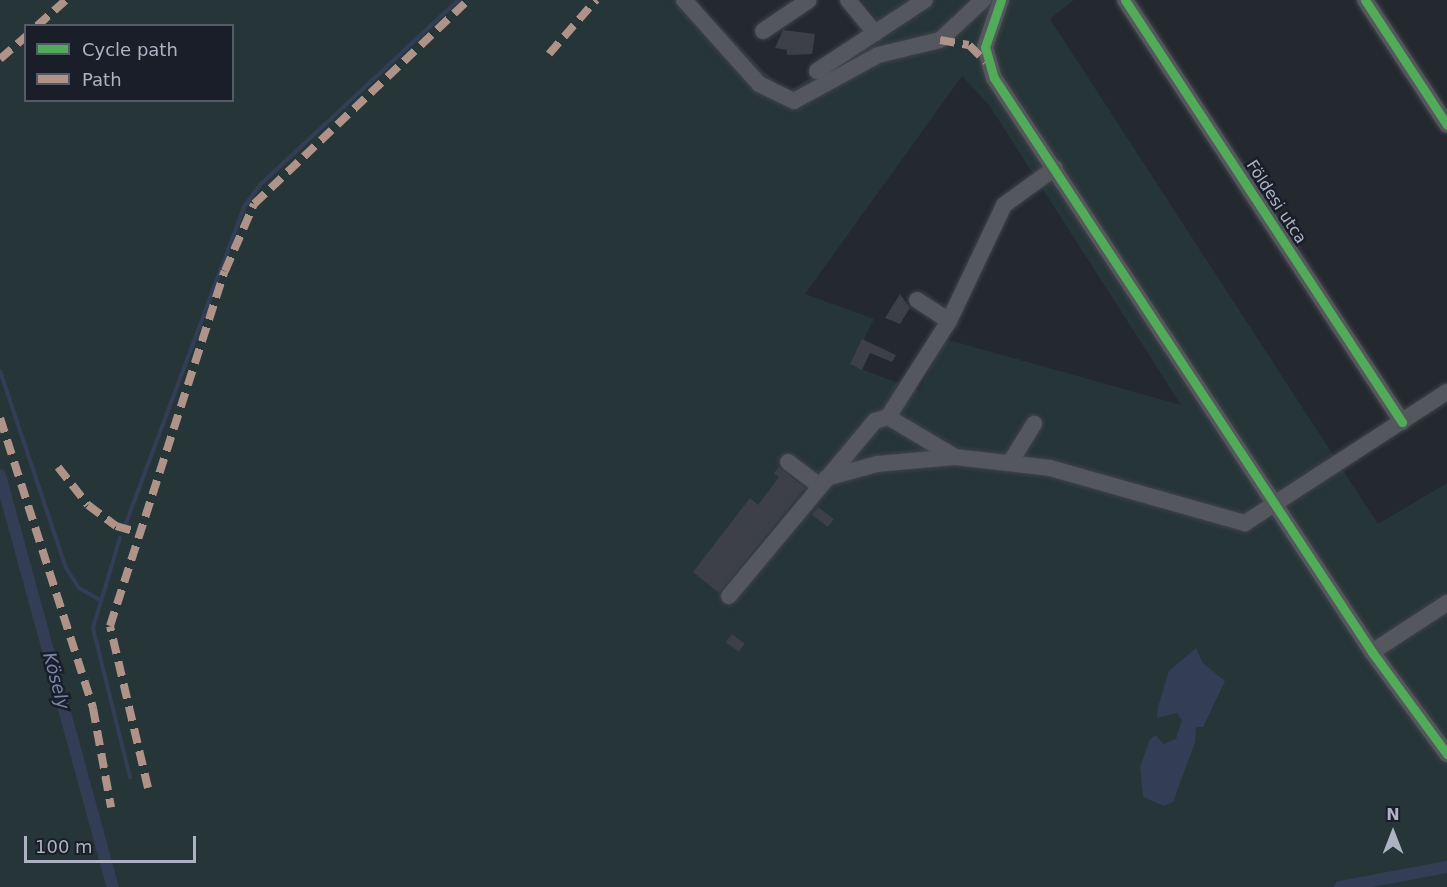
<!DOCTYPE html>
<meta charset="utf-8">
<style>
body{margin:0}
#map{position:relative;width:1447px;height:887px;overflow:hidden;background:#24282f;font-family:"DejaVu Sans",sans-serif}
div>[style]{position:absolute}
.green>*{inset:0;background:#263538}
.water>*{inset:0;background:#333e56}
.stream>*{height:4px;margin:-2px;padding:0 2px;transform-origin:2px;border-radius:2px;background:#333e56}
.canal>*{height:12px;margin:-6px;padding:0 6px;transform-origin:6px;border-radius:6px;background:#333e56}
.building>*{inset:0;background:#3d4046;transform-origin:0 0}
.roads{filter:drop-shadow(0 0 2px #404348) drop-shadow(0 0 2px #404348)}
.minor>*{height:16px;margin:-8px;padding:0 8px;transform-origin:8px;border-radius:8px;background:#54575e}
.quiet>*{height:8px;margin-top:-4px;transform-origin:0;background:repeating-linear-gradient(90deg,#af9288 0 15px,transparent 0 23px)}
.cycleway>*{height:9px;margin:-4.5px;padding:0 4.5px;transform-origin:4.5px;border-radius:4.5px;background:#51ab58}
span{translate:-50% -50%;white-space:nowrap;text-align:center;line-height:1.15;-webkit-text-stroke:5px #191e29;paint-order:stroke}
.street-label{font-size:16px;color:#adb3c2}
.water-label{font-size:18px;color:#7787a9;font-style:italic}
.legend{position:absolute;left:24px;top:24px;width:210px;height:78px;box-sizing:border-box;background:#191e29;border:2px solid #545a66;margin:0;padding:8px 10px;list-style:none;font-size:18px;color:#adb3c2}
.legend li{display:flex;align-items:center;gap:12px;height:30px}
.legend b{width:30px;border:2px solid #545a66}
.north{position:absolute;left:1363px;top:803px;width:60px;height:60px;-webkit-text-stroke:4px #191e29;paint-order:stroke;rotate:0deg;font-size:16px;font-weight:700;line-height:24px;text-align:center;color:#adb3c2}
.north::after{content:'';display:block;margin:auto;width:21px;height:27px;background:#adb3c2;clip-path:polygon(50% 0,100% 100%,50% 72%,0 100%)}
.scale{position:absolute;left:24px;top:836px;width:172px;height:27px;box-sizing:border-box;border:3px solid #adb3c2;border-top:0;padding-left:8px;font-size:18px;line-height:21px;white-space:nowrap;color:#adb3c2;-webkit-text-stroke:4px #191e29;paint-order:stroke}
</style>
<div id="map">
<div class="green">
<i style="clip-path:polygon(evenodd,0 0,694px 0,786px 93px,886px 31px,862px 0,1074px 0,1050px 19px,1378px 524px,1447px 483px,1447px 887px,0 887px,0 0,26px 26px,232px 26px,232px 100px,26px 100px,26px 26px,0 0,962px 76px,989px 105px,1181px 405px,945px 339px,919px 391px,851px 365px,874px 319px,805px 294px,962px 76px)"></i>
</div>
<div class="water">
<i style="clip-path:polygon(1196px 648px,1203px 663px,1225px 681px,1203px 727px,1196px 727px,1195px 742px,1173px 802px,1164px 806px,1143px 797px,1140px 767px,1150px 739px,1156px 735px,1163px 744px,1176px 739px,1182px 720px,1177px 713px,1157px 718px,1158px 707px,1169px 671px)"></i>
</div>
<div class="stream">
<i style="left:0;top:371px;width:208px;rotate:71.5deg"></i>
<i style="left:66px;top:568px;width:24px;rotate:57deg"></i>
<i style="left:79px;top:588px;width:22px;rotate:30deg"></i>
<i style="left:126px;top:523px;width:337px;rotate:-69.5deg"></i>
<i style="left:244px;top:207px;width:29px;rotate:-54deg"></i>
<i style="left:261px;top:184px;width:270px;rotate:-43deg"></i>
<i style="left:120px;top:538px;width:94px;rotate:106.7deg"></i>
<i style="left:93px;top:628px;width:154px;rotate:76.1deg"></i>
</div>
<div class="canal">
<i style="left:0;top:475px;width:427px;rotate:74.7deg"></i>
<i style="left:1340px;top:887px;width:109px;rotate:-10.6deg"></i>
</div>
<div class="building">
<i style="clip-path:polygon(783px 30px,815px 34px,812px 54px,787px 55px,787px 50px,775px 48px)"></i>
<i style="clip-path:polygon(900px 294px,910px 308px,900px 324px,885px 318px)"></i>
<i style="clip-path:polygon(862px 339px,896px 355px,892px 362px,870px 353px,862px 370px,850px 364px)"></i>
<i style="clip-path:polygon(779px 467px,805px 488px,719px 593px,693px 572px,750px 498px,758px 505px,779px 477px,774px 473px)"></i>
<i style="left:818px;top:507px;width:20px;height:10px;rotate:37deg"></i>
<i style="left:732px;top:634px;width:16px;height:10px;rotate:38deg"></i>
</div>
<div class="roads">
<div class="minor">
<i style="left:684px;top:0;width:113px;rotate:48.2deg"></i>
<i style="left:759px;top:84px;width:39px;rotate:26deg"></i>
<i style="left:794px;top:101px;width:96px;rotate:-28.7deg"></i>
<i style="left:878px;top:55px;width:64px;rotate:-13.6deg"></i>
<i style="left:940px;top:40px;width:59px;rotate:-42.9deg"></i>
<i style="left:848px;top:0;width:43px;rotate:50.7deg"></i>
<i style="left:1001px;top:0;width:50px;rotate:108.8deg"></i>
<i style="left:985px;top:47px;width:32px;rotate:74deg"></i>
<i style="left:994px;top:78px;width:687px;rotate:56.63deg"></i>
<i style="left:1372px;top:652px;width:127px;rotate:53.7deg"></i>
<i style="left:1125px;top:0;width:505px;rotate:56.72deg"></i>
<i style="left:1365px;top:0;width:149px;rotate:56.7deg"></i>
<i style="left:763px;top:31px;width:55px;rotate:-34deg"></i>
<i style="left:817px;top:71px;width:129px;rotate:-33.3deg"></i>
<i style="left:917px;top:300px;width:38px;rotate:33deg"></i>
<i style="left:888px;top:417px;width:114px;rotate:-57.6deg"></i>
<i style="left:949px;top:321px;width:128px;rotate:-64.6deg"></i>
<i style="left:1004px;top:205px;width:63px;rotate:-36deg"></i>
<i style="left:1011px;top:461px;width:44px;rotate:-58.1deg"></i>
<i style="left:788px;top:462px;width:40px;rotate:37deg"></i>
<i style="left:826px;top:478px;width:53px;rotate:-15.4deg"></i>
<i style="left:877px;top:464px;width:78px;rotate:-5.1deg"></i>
<i style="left:729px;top:596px;width:228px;rotate:-50.2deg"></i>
<i style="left:875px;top:421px;width:14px;rotate:-17deg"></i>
<i style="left:888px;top:417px;width:78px;rotate:30.8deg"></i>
<i style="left:955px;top:457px;width:96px;rotate:6.6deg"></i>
<i style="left:1050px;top:468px;width:203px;rotate:15.8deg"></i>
<i style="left:1245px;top:523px;width:241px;rotate:-33deg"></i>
<i style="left:1372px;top:652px;width:90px;rotate:-33.2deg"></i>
</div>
</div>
<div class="quiet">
<i style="left:37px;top:26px;width:39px;rotate:-42deg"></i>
<i style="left:940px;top:40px;width:29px;rotate:10deg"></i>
<i style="left:969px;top:45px;width:24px;rotate:45deg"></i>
<i style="left:549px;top:54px;width:72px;rotate:-49deg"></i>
<i style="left:0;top:59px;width:35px;rotate:-41deg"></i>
<i style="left:0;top:418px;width:305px;rotate:72.2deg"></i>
<i style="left:93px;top:708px;width:101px;rotate:79.7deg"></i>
<i style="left:58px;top:467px;width:48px;rotate:51.7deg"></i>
<i style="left:88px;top:505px;width:35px;rotate:37deg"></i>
<i style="left:116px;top:526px;width:22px;rotate:16deg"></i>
<i style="left:148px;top:788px;width:166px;rotate:-103.2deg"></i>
<i style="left:110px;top:626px;width:373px;rotate:-72.1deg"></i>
<i style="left:225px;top:271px;width:73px;rotate:-66.6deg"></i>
<i style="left:254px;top:204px;width:296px;rotate:-43.6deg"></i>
</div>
<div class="cycleway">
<i style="left:1001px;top:0;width:50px;rotate:108.8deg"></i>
<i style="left:985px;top:47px;width:32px;rotate:74deg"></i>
<i style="left:994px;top:78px;width:687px;rotate:56.63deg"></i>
<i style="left:1372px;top:652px;width:127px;rotate:53.7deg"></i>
<i style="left:1125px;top:0;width:505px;rotate:56.72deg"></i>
<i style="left:1365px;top:0;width:149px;rotate:56.7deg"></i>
</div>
<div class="street-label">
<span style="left:1276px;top:202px;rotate:57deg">Földesi utca</span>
</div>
<div class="water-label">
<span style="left:56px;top:681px;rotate:75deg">Kösely</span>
</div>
<ul class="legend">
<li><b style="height:8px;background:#51ab58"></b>Cycle path</li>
<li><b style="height:8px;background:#af9288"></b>Path</li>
</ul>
<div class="north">N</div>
<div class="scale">100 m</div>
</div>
